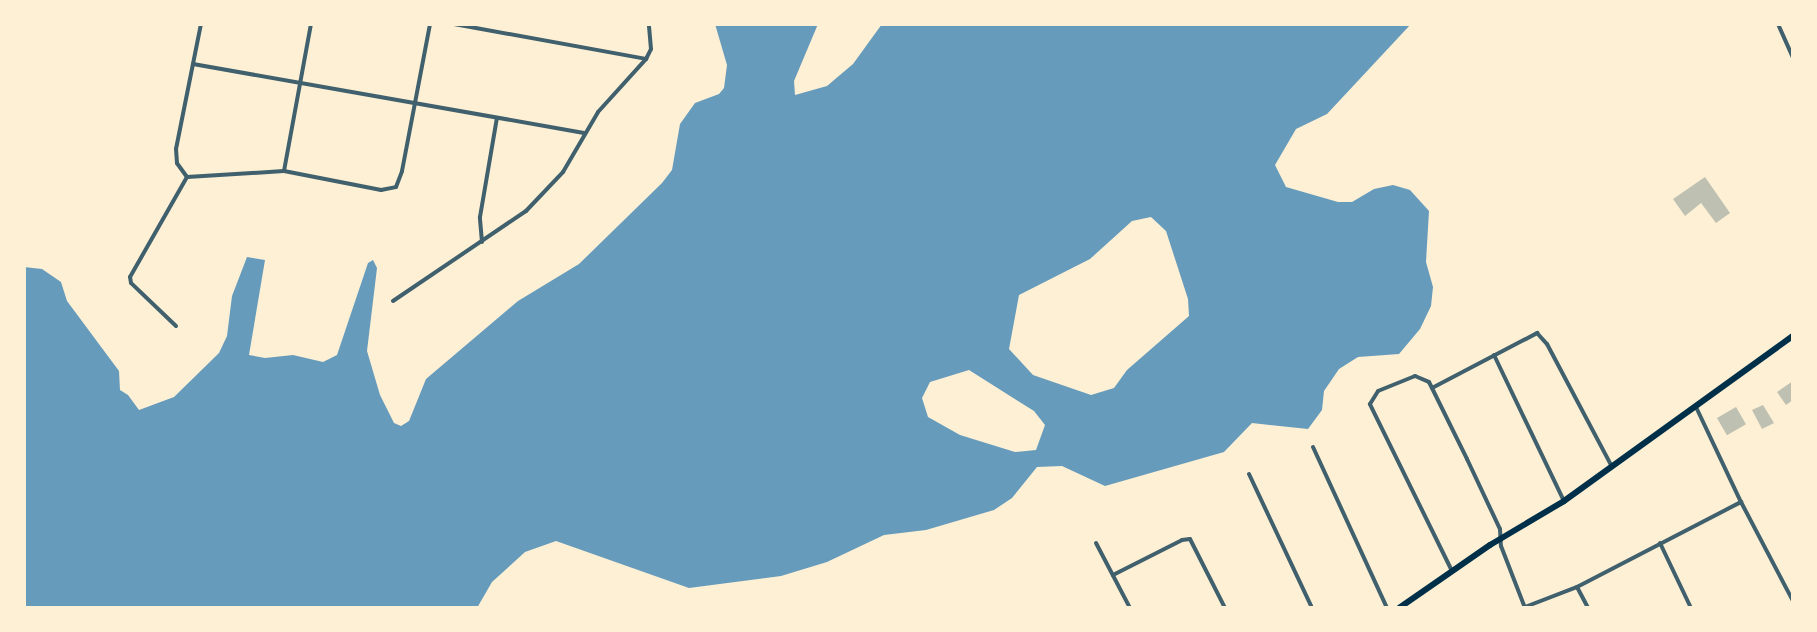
<!DOCTYPE html>
<style>
body{margin:0}
#map{position:relative;width:1817px;height:632px;overflow:hidden;background:#fdf0d5;font-family:"IBM Plex Sans",sans-serif}
div>[style]{position:absolute}
.water>*{inset:0;background:#669bbc}
.building>*{inset:0;background:#bec0b2;transform-origin:0 0}
.minor>*{height:4px;margin:-2px;padding:0 2px;transform-origin:2px;border-radius:2px;background:#3f606c}
.secondary>*{height:6px;margin:-3px;padding:0 3px;transform-origin:3px;border-radius:3px;background:#003049}
span{translate:-50% -50%;white-space:nowrap;text-align:center;line-height:1.15;-webkit-text-stroke:6px #fdf0d5;paint-order:stroke}
.frame{position:absolute;inset:0;border:26px solid #fdf0d5;pointer-events:none}
</style>
<div id="map">
<div class="water">
<i style="clip-path:polygon(evenodd,715px 24px,818px 24px,794px 81px,795px 95px,827px 86px,853px 64px,882px 24px,1411px 24px,1327px 114px,1296px 129px,1275px 165px,1286px 187px,1338px 202px,1352px 202px,1374px 189px,1393px 185px,1410px 190px,1429px 211px,1426px 262px,1433px 287px,1431px 306px,1420px 329px,1399px 354px,1358px 357px,1339px 369px,1324px 391px,1322px 410px,1308px 429px,1252px 423px,1224px 452px,1105px 486px,1062px 466px,1037px 467px,1012px 498px,994px 510px,926px 530px,884px 535px,827px 562px,781px 576px,689px 588px,556px 541px,525px 552px,492px 582px,477px 608px,24px 608px,24px 267px,42px 269px,61px 282px,67px 301px,119px 371px,120px 390px,128px 395px,139px 410px,174px 397px,219px 353px,227px 336px,232px 296px,247px 257px,265px 260px,249px 355px,265px 358px,293px 355px,323px 362px,337px 355px,368px 263px,373px 260px,377px 268px,367px 351px,380px 395px,394px 423px,401px 426px,409px 421px,426px 379px,518px 301px,579px 264px,662px 183px,672px 170px,680px 124px,695px 103px,719px 94px,724px 88px,727px 65px,715px 24px,1151px 217px,1166px 231px,1188px 299px,1189px 316px,1127px 370px,1114px 388px,1091px 395px,1033px 375px,1009px 349px,1019px 295px,1090px 259px,1132px 221px,1151px 217px,715px 24px,969px 370px,1034px 411px,1045px 425px,1036px 450px,1015px 452px,960px 435px,928px 417px,922px 398px,930px 382px,969px 370px)"></i>
</div>
<div class="building">
<i style="clip-path:polygon(1705px 177px,1730px 213px,1716px 223px,1701px 203px,1685px 216px,1673px 199px)"></i>
<i style="clip-path:polygon(1793px 381px,1793px 400px,1786px 405px,1777px 392px)"></i>
<i style="clip-path:polygon(1763px 405px,1774px 423px,1762px 429px,1752px 410px)"></i>
<i style="left:1736px;top:407px;width:20px;height:22px;rotate:60deg"></i>
</div>
<div class="minor">
<i style="left:454px;top:24px;width:195px;rotate:10.3deg"></i>
<i style="left:1778px;top:24px;width:36px;rotate:66deg"></i>
<i style="left:193px;top:64px;width:397px;rotate:10deg"></i>
<i style="left:284px;top:171px;width:149px;rotate:-79.6deg"></i>
<i style="left:187px;top:177px;width:97px;rotate:-3.5deg"></i>
<i style="left:284px;top:171px;width:99px;rotate:11.1deg"></i>
<i style="left:381px;top:190px;width:15px;rotate:-11deg"></i>
<i style="left:396px;top:187px;width:17px;rotate:-69deg"></i>
<i style="left:402px;top:171px;width:150px;rotate:-79.2deg"></i>
<i style="left:187px;top:177px;width:17px;rotate:-126deg"></i>
<i style="left:177px;top:163px;width:14px;rotate:-94deg"></i>
<i style="left:176px;top:149px;width:127px;rotate:-78.7deg"></i>
<i style="left:482px;top:242px;width:25px;rotate:-95deg"></i>
<i style="left:480px;top:217px;width:100px;rotate:-80.3deg"></i>
<i style="left:393px;top:301px;width:161px;rotate:-34.1deg"></i>
<i style="left:526px;top:211px;width:54px;rotate:-46.5deg"></i>
<i style="left:563px;top:172px;width:69px;rotate:-59.7deg"></i>
<i style="left:598px;top:112px;width:72px;rotate:-47.8deg"></i>
<i style="left:646px;top:59px;width:11px;rotate:-63deg"></i>
<i style="left:651px;top:49px;width:25px;rotate:-95deg"></i>
<i style="left:176px;top:326px;width:62px;rotate:-136.3deg"></i>
<i style="left:131px;top:283px;width:6px;rotate:-99deg"></i>
<i style="left:130px;top:277px;width:115px;rotate:-60.3deg"></i>
<i style="left:1494px;top:355px;width:162px;rotate:64.4deg"></i>
<i style="left:1432px;top:388px;width:119px;rotate:-27.6deg"></i>
<i style="left:1537px;top:333px;width:15px;rotate:48deg"></i>
<i style="left:1547px;top:344px;width:139px;rotate:62.1deg"></i>
<i style="left:1696px;top:407px;width:105px;rotate:64.7deg"></i>
<i style="left:1741px;top:502px;width:112px;rotate:62.3deg"></i>
<i style="left:1313px;top:447px;width:177px;rotate:65.3deg"></i>
<i style="left:1249px;top:474px;width:148px;rotate:64.8deg"></i>
<i style="left:1096px;top:543px;width:73px;rotate:62.4deg"></i>
<i style="left:1660px;top:543px;width:72px;rotate:64.5deg"></i>
<i style="left:1452px;top:571px;width:186px;rotate:-116.2deg"></i>
<i style="left:1370px;top:404px;width:15px;rotate:-58deg"></i>
<i style="left:1378px;top:391px;width:40px;rotate:-22deg"></i>
<i style="left:1415px;top:376px;width:15px;rotate:23deg"></i>
<i style="left:1429px;top:382px;width:86px;rotate:63.7deg"></i>
<i style="left:1467px;top:459px;width:77px;rotate:64.8deg"></i>
<i style="left:1500px;top:529px;width:17px;rotate:87deg"></i>
<i style="left:1501px;top:546px;width:66px;rotate:68.8deg"></i>
<i style="left:1113px;top:575px;width:77px;rotate:-26.9deg"></i>
<i style="left:1182px;top:540px;width:8px;rotate:-7deg"></i>
<i style="left:1190px;top:539px;width:77px;rotate:63.1deg"></i>
<i style="left:1577px;top:587px;width:24px;rotate:62deg"></i>
<i style="left:1525px;top:607px;width:56px;rotate:-21deg"></i>
<i style="left:1577px;top:587px;width:185px;rotate:-27.4deg"></i>
</div>
<div class="secondary">
<i style="left:1399px;top:608px;width:111px;rotate:-34.7deg"></i>
<i style="left:1490px;top:545px;width:86px;rotate:-30.7deg"></i>
<i style="left:1564px;top:501px;width:282px;rotate:-35.8deg"></i>
</div>
<div class="frame"></div>
</div>
